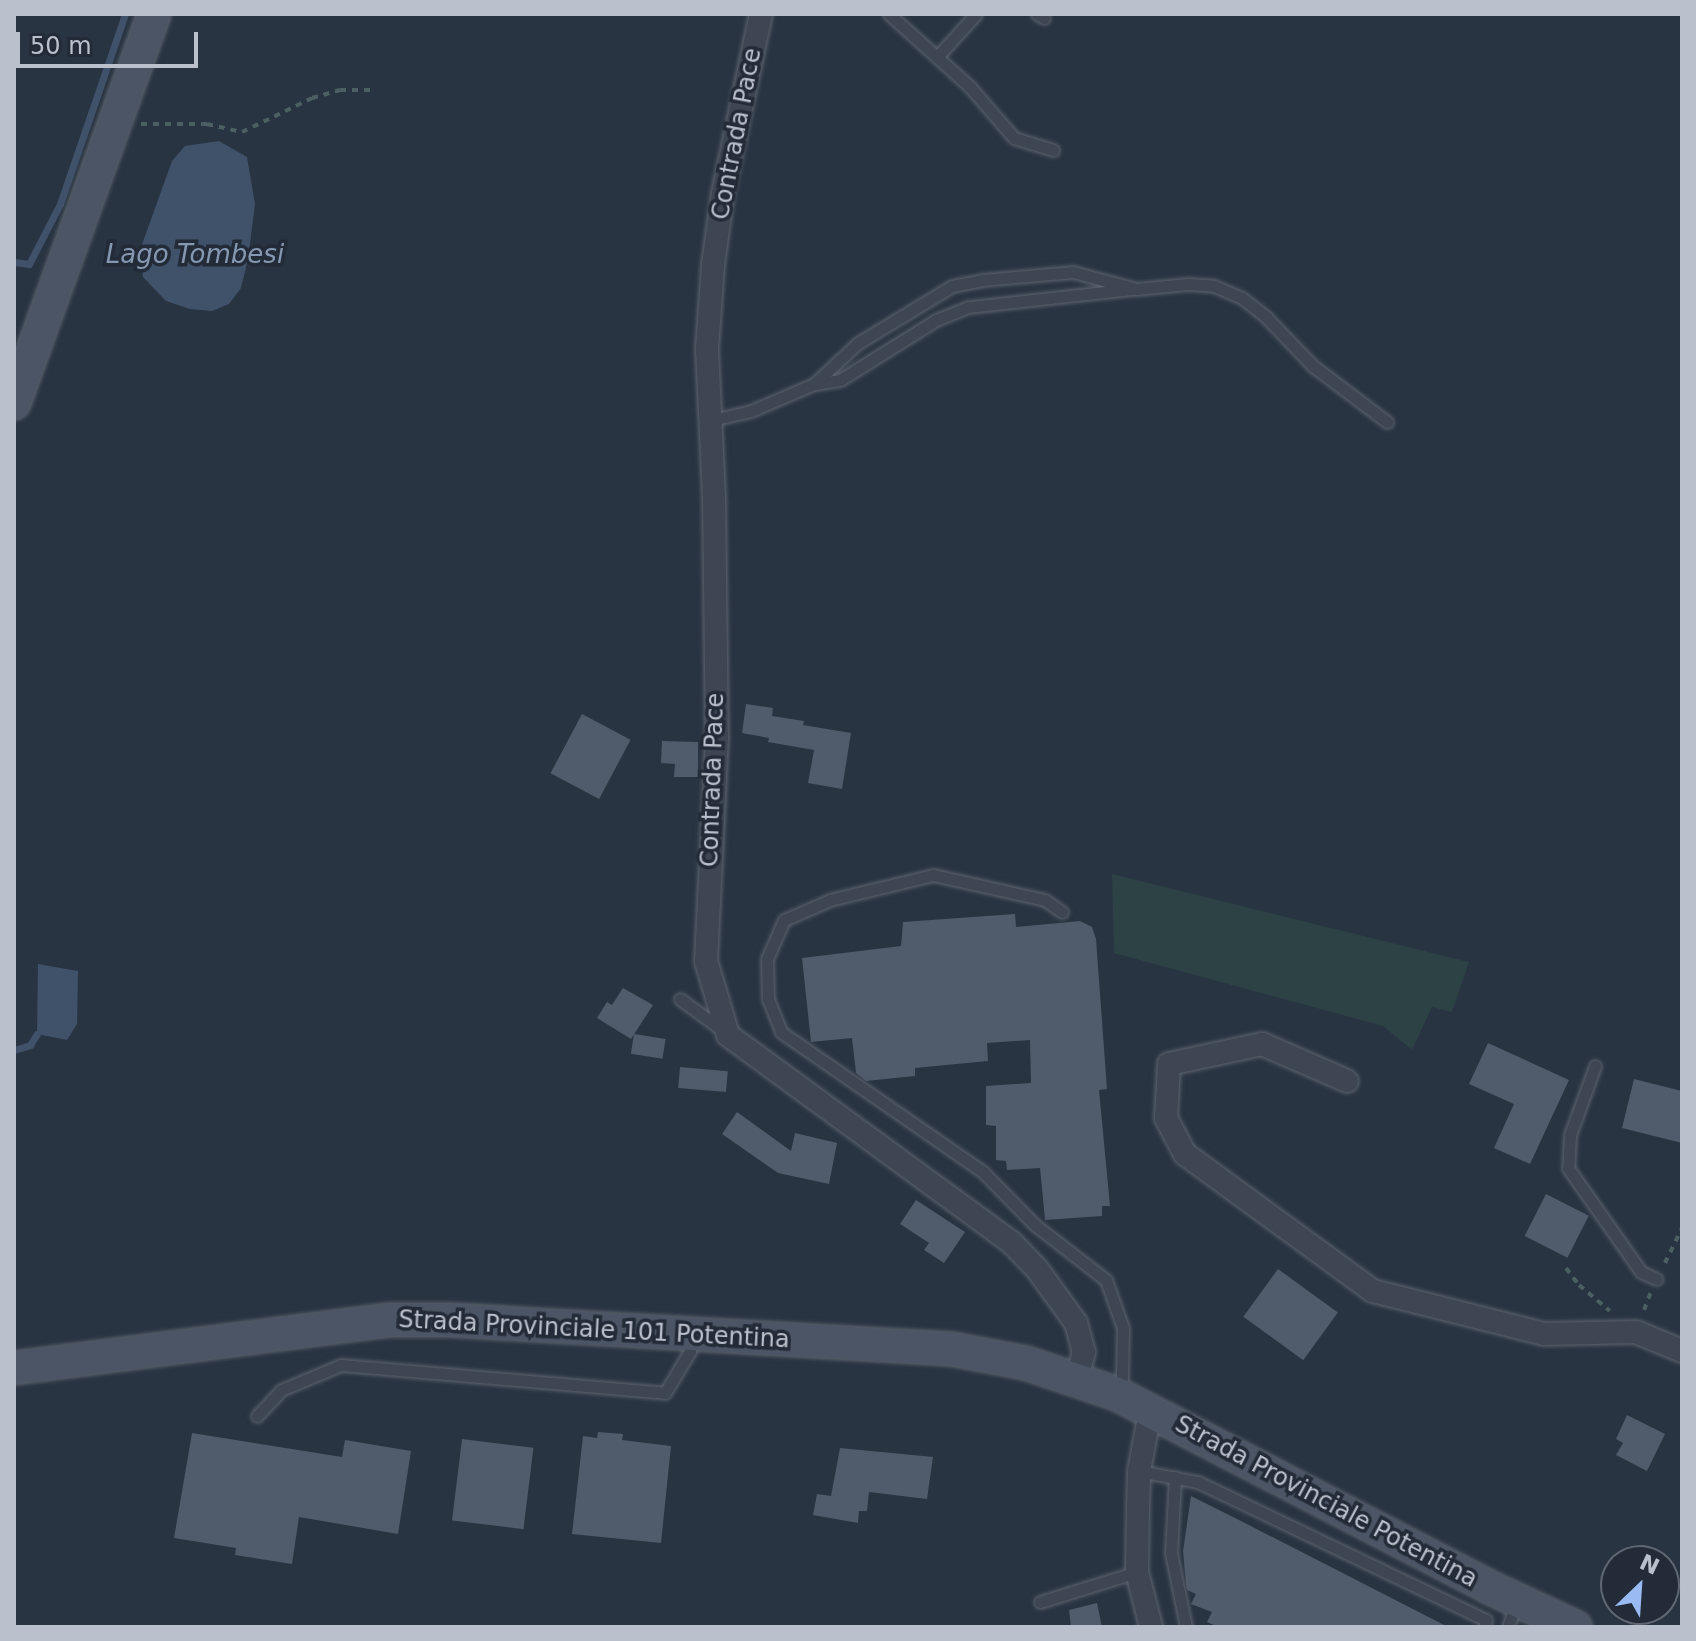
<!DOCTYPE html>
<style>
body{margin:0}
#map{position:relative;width:1696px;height:1641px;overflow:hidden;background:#293442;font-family:"DejaVu Sans",sans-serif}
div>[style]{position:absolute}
.green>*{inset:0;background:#2c4244}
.water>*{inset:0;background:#40516a}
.stream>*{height:7px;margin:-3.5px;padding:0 3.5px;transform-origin:3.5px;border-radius:3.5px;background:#40516a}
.building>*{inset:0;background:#505b6b;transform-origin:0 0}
.path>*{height:4px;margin-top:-2px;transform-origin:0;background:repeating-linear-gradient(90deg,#4c5f62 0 6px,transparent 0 12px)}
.roads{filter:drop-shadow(0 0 2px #5c646f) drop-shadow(0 0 2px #5c646f)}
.lane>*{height:11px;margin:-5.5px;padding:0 5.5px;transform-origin:5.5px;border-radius:5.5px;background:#3d4652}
.street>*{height:22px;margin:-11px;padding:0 11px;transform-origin:11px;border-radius:11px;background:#3d4652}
.secondary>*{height:32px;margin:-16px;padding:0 16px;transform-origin:16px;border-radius:16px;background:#4c5565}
span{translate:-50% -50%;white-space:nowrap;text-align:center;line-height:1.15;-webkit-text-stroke:7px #222b37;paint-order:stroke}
.street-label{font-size:24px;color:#bbc1cc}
.water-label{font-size:26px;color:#8597b1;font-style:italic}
.frame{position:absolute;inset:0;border:16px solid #bbc1cc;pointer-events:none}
.north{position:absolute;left:1600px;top:1545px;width:80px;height:80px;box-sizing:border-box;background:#222b37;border:2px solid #5f6773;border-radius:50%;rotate:25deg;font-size:22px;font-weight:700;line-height:32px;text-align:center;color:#bbc1cc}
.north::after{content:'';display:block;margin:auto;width:28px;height:36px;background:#99baf2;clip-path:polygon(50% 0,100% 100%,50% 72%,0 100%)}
.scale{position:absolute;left:16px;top:32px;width:182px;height:36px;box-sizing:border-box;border:4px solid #bbc1cc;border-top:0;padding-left:10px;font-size:24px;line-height:28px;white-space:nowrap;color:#bbc1cc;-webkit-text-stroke:6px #222b37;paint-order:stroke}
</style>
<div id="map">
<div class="green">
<i style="clip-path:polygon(1112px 874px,1469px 962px,1452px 1012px,1432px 1007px,1412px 1050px,1383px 1026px,1114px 953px)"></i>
</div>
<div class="water">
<i style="clip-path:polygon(219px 141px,247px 157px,255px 204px,248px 259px,241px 288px,229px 304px,212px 311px,190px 309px,166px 301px,143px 277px,140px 250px,172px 161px,185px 146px)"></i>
<i style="clip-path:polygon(38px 964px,78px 971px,77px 1024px,67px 1040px,37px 1034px)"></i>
</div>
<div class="stream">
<i style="left:14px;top:262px;width:15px;rotate:8deg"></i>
<i style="left:29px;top:264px;width:68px;rotate:-62.7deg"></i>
<i style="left:60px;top:204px;width:201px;rotate:-71.1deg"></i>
<i style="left:14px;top:1050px;width:17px;rotate:-17deg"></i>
<i style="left:30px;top:1045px;width:13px;rotate:-58deg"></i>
</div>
<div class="building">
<i style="clip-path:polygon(746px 704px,773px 708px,772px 716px,804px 721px,803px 725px,851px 733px,842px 789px,808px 783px,814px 750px,768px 742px,769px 738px,742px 733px)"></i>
<i style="left:582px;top:714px;width:55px;height:67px;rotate:28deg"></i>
<i style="clip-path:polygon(662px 741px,698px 742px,698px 777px,674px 777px,675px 764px,661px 763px)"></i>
<i style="clip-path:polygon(1015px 914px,1016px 927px,1080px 921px,1092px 927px,1096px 939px,1107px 1089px,1099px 1090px,1110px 1206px,1102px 1206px,1102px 1216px,1045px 1220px,1040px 1168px,1007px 1170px,1006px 1161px,996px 1160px,996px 1126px,986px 1125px,986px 1086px,1031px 1083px,1030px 1040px,987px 1043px,988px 1061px,915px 1068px,915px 1076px,866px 1081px,856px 1073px,852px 1038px,811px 1042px,802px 958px,901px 946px,903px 922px)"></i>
<i style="clip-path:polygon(623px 988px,653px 1005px,631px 1039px,597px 1018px,607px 1002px,612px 1005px)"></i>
<i style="left:634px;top:1034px;width:32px;height:20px;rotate:9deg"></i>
<i style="clip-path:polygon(1488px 1043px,1569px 1080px,1530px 1164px,1494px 1148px,1514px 1104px,1469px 1084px)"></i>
<i style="left:680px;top:1067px;width:48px;height:21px;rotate:5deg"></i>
<i style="clip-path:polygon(1634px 1079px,1682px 1091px,1682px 1143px,1622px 1128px)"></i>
<i style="clip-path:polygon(737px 1112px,791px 1151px,795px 1133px,837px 1143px,829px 1184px,778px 1173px,722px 1134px)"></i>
<i style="left:1546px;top:1194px;width:48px;height:47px;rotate:27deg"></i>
<i style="clip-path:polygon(916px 1200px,965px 1232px,944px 1263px,924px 1250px,929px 1243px,900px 1224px)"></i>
<i style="left:1278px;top:1269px;width:74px;height:59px;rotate:36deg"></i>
<i style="clip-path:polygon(1627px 1415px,1665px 1434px,1647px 1471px,1616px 1455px,1623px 1443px,1616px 1439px)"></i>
<i style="clip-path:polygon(598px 1432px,623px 1434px,622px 1440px,671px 1446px,661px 1543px,572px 1534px,583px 1436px,597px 1438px)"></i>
<i style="clip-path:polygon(192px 1433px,342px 1457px,345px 1440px,411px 1451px,398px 1534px,299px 1517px,292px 1564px,235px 1555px,236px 1548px,174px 1538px)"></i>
<i style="left:462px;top:1439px;width:72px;height:82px;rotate:7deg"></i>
<i style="clip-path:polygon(840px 1448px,933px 1457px,927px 1499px,869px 1492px,867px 1511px,859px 1511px,858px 1523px,813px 1515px,817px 1494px,831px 1496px)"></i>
<i style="clip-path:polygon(1191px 1496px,1239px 1520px,1448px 1627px,1218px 1627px,1207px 1622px,1212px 1612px,1191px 1604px,1196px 1594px,1187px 1590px,1186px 1584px,1183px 1551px)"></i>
<i style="clip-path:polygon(1097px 1603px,1102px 1627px,1071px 1627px,1069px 1610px)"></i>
</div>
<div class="path">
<i style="left:141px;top:124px;width:66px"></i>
<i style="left:207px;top:124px;width:36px;rotate:13deg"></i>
<i style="left:242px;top:132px;width:78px;rotate:-25.9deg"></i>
<i style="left:312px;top:98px;width:29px;rotate:-16deg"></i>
<i style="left:340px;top:90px;width:36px"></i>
<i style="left:1665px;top:1263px;width:39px;rotate:-64deg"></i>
<i style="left:1566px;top:1268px;width:21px;rotate:53deg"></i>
<i style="left:1579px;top:1285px;width:40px;rotate:40deg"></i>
<i style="left:1644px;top:1310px;width:19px;rotate:-69deg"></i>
</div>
<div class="roads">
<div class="lane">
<i style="left:889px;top:14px;width:109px;rotate:42deg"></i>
<i style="left:970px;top:87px;width:67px;rotate:49.2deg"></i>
<i style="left:1014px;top:138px;width:41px;rotate:17.1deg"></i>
<i style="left:1037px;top:14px;width:8px;rotate:30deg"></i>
<i style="left:937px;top:57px;width:58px;rotate:-47.8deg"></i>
<i style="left:815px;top:384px;width:25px;rotate:-9deg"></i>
<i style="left:840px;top:380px;width:113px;rotate:-32deg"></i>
<i style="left:936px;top:320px;width:35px;rotate:-22deg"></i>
<i style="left:969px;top:307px;width:165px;rotate:-6.3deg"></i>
<i style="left:712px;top:420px;width:40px;rotate:-13deg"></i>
<i style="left:751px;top:411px;width:69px;rotate:-23.2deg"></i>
<i style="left:814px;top:384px;width:60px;rotate:-43deg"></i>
<i style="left:858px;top:343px;width:110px;rotate:-31.2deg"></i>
<i style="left:952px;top:286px;width:31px;rotate:-11deg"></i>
<i style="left:982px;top:280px;width:91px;rotate:-5deg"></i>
<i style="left:1073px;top:272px;width:65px;rotate:15.1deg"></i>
<i style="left:1136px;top:289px;width:52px;rotate:-5.5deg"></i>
<i style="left:1188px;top:284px;width:26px;rotate:4deg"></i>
<i style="left:1214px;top:286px;width:30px;rotate:23deg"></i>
<i style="left:1242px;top:298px;width:31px;rotate:38deg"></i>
<i style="left:1266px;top:317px;width:68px;rotate:46.2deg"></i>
<i style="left:1313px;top:366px;width:93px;rotate:37.1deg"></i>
<i style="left:1062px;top:912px;width:21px;rotate:-145deg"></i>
<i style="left:1045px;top:900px;width:115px;rotate:-167.4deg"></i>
<i style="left:933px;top:875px;width:106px;rotate:166.4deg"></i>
<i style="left:830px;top:900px;width:50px;rotate:156.5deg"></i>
<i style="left:784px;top:920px;width:43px;rotate:113.6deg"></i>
<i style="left:767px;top:959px;width:40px;rotate:88.6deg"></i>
<i style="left:768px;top:999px;width:35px;rotate:68deg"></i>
<i style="left:781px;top:1032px;width:246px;rotate:34.7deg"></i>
<i style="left:983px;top:1172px;width:74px;rotate:45.5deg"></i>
<i style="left:1035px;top:1225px;width:90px;rotate:37.8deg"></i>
<i style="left:1106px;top:1280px;width:51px;rotate:70.5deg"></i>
<i style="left:1123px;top:1328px;width:49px;rotate:91.2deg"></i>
<i style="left:1122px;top:1377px;width:16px;rotate:104deg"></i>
<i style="left:680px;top:999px;width:56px;rotate:36.3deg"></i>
<i style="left:1595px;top:1066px;width:73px;rotate:109.9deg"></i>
<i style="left:1570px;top:1135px;width:33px;rotate:93deg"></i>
<i style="left:1568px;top:1168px;width:127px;rotate:54.9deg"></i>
<i style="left:1641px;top:1272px;width:17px;rotate:24deg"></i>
<i style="left:257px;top:1416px;width:35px;rotate:-47deg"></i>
<i style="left:281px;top:1390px;width:65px;rotate:-22.6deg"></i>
<i style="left:341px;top:1365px;width:325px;rotate:4.9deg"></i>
<i style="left:665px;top:1393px;width:49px;rotate:-59.2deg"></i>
<i style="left:690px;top:1351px;width:16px;rotate:-86deg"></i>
<i style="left:1139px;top:1471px;width:60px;rotate:10.6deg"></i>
<i style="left:1198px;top:1482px;width:319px;rotate:25.6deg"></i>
<i style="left:1486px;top:1620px;width:7px;rotate:98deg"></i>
<i style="left:1175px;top:1477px;width:76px;rotate:93deg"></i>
<i style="left:1171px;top:1553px;width:76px;rotate:78.5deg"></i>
<i style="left:1040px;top:1602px;width:102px;rotate:-17.2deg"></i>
<i style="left:1508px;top:1627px;width:28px;rotate:-71deg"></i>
</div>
<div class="street">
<i style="left:761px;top:14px;width:183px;rotate:102deg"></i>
<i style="left:723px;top:193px;width:73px;rotate:97.9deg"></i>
<i style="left:713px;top:265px;width:84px;rotate:94.1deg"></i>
<i style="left:707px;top:349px;width:149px;rotate:87.3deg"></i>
<i style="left:714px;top:498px;width:239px;rotate:89.3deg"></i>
<i style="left:717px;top:737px;width:224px;rotate:92.8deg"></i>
<i style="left:706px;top:961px;width:77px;rotate:73.4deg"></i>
<i style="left:728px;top:1035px;width:351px;rotate:36.2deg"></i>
<i style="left:1011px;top:1242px;width:37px;rotate:46deg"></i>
<i style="left:1037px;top:1269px;width:67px;rotate:54.2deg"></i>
<i style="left:1076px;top:1323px;width:30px;rotate:75deg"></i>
<i style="left:1084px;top:1352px;width:28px;rotate:105deg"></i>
<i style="left:1347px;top:1081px;width:93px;rotate:-156.5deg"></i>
<i style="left:1262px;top:1044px;width:95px;rotate:167.9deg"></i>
<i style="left:1169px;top:1064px;width:54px;rotate:93.2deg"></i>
<i style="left:1166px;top:1118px;width:41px;rotate:62.2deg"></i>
<i style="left:1185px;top:1154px;width:233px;rotate:36.1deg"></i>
<i style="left:1373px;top:1291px;width:176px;rotate:14.1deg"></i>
<i style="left:1544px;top:1334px;width:92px;rotate:-1.2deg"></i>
<i style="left:1636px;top:1332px;width:50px;rotate:22.4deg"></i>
<i style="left:1151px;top:1627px;width:57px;rotate:-104.3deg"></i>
<i style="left:1137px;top:1572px;width:67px;rotate:-89.1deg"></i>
<i style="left:1138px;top:1505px;width:34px;rotate:-88deg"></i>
<i style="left:1139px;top:1471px;width:49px;rotate:-79.4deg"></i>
<i style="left:1148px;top:1423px;width:13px;rotate:-61deg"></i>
</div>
<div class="secondary">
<i style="left:14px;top:403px;width:413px;rotate:-70.2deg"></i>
<i style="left:14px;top:1368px;width:377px;rotate:-7.3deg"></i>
<i style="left:388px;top:1320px;width:62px"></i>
<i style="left:450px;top:1320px;width:502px;rotate:3.31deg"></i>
<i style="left:951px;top:1349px;width:76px;rotate:10.6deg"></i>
<i style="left:1026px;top:1363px;width:96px;rotate:18.8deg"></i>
<i style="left:1117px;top:1394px;width:421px;rotate:27.4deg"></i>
<i style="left:1491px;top:1588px;width:93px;rotate:24.9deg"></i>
</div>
</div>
<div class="street-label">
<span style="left:737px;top:134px;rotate:-79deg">Contrada Pace</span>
<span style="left:713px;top:780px;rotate:-88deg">Contrada Pace</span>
<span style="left:594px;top:1330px;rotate:3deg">Strada Provinciale 101 Potentina</span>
<span style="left:1326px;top:1502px;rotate:28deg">Strada Provinciale Potentina</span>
</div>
<div class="water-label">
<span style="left:195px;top:255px">Lago Tombesi</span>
</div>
<div class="frame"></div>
<div class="north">N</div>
<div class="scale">50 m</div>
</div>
